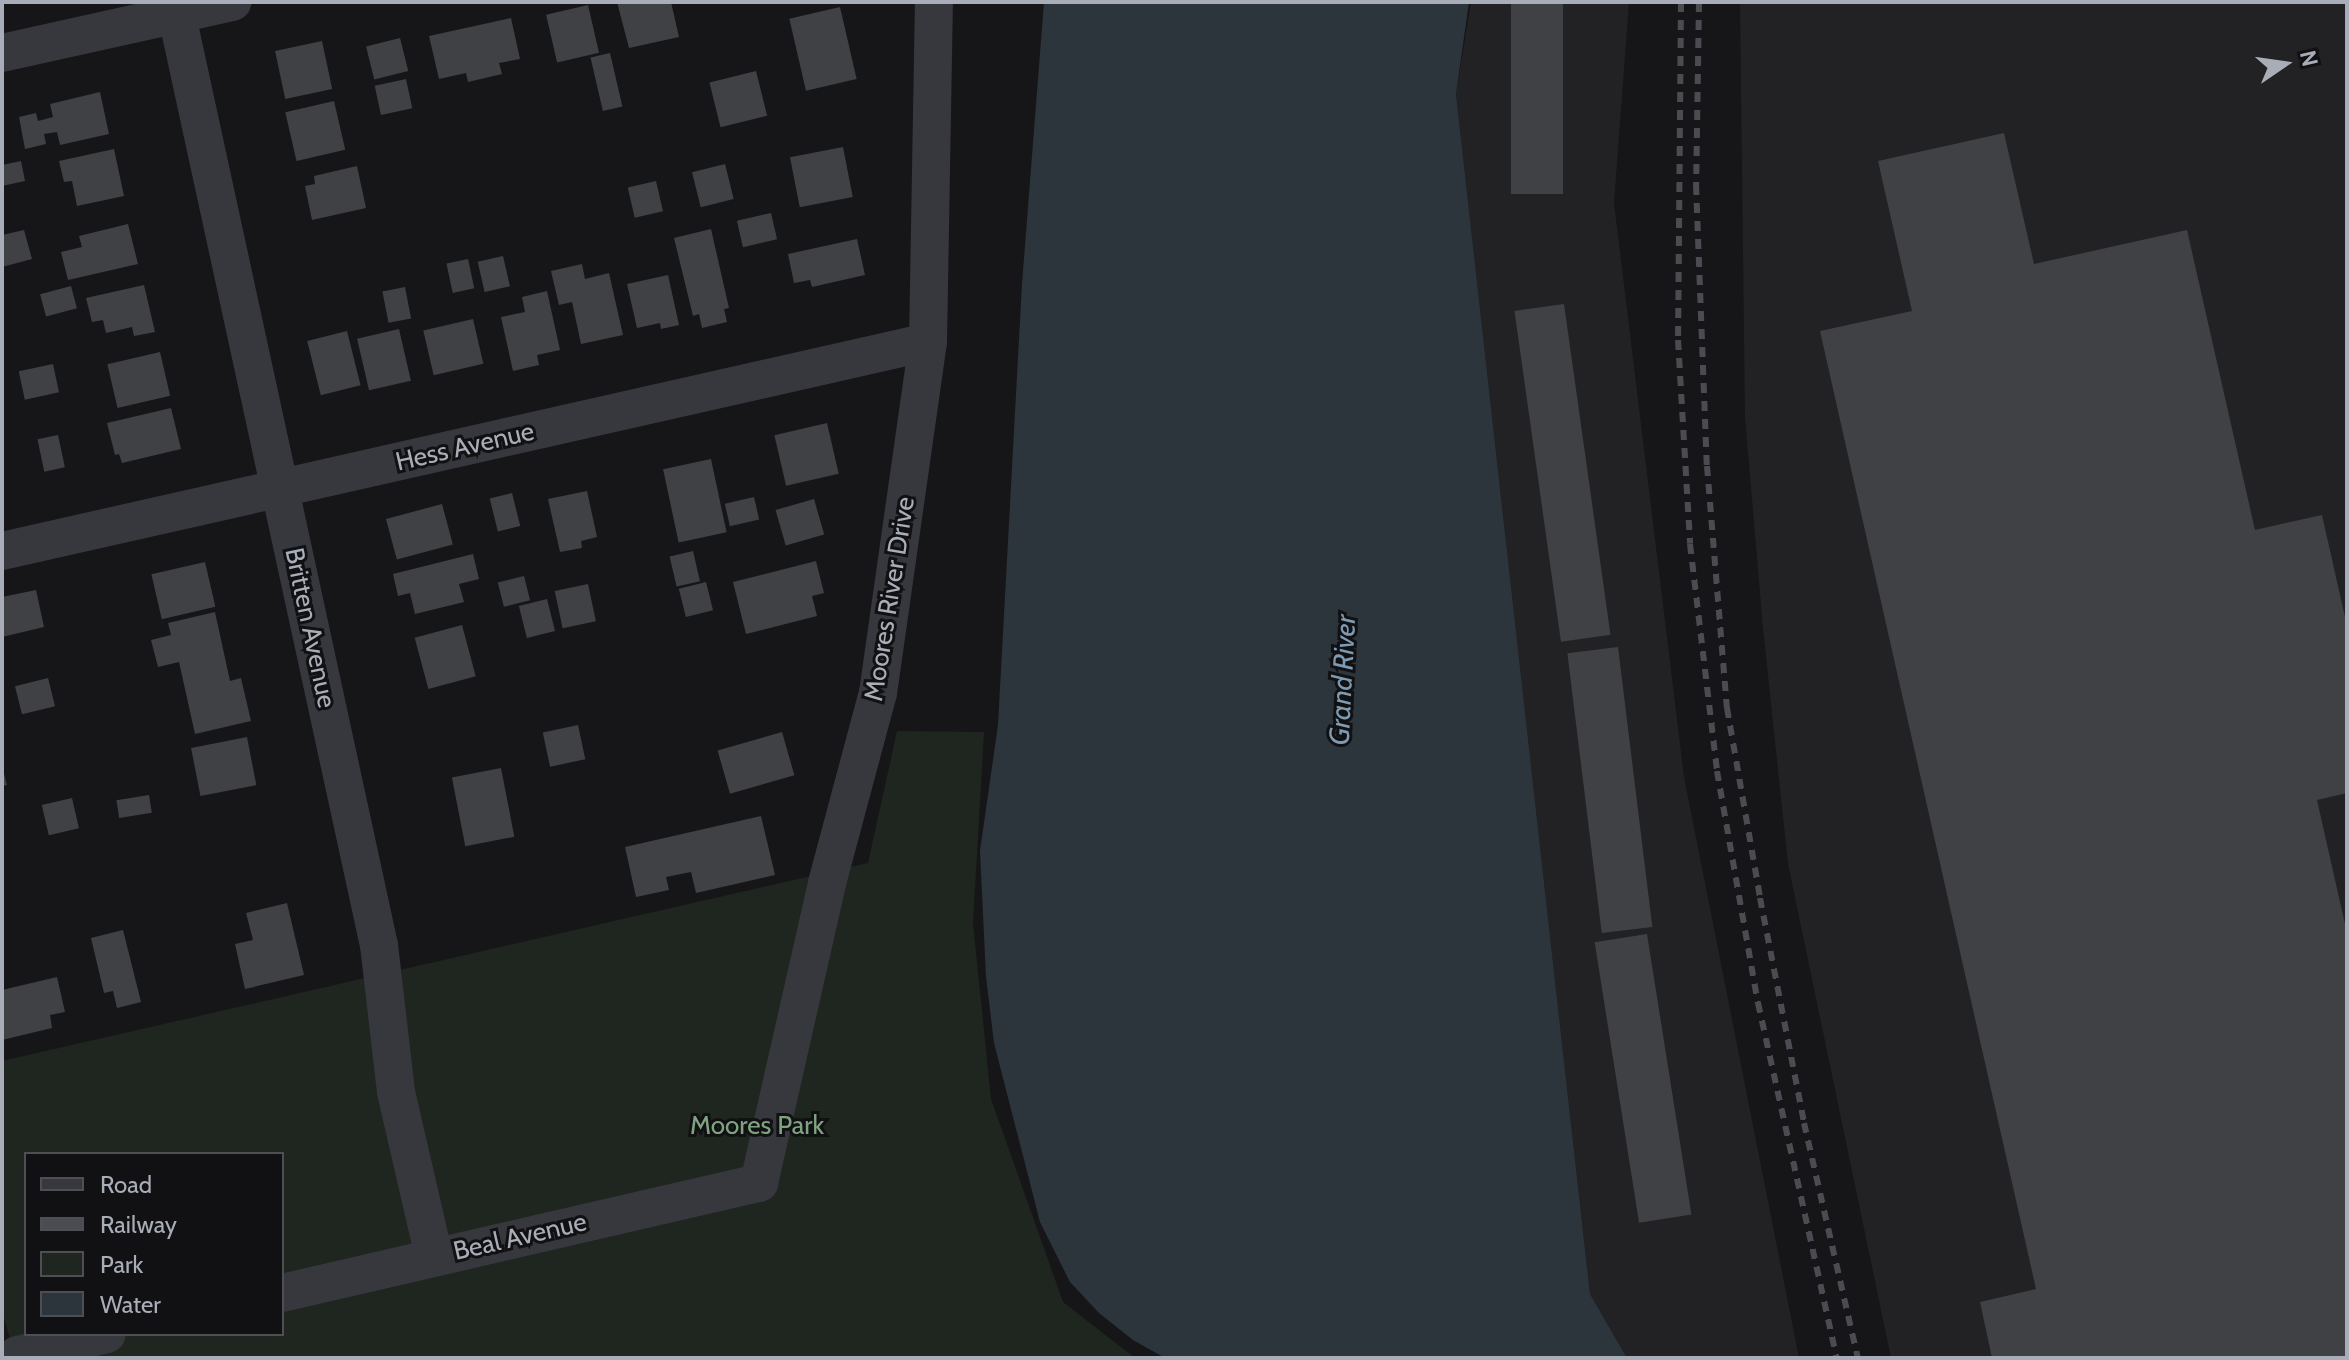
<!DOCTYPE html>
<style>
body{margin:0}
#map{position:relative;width:2349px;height:1360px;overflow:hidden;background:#161618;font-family:Cabin,sans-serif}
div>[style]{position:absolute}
.built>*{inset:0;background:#222225}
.green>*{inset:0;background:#1e261f}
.water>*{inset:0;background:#2c353c}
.building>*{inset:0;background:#404145;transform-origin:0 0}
.street>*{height:38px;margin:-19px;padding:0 19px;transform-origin:19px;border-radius:19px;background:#37383d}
.rail>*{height:6px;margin-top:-3px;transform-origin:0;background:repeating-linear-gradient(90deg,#4a4c52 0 10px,transparent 0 18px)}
span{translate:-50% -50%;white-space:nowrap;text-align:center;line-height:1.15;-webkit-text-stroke:6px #111113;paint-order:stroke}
.street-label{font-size:26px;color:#a8adb8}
.park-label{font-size:26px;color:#7fa381}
.water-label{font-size:28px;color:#7f9bb3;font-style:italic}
.frame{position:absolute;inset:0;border:4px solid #a8adb8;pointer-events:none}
.legend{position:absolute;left:24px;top:1152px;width:260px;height:184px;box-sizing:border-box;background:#111113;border:2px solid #4d4f55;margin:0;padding:10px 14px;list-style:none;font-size:24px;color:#a8adb8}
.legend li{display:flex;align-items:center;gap:16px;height:40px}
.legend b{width:40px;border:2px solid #4d4f55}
.north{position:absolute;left:2245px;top:24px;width:80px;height:80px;-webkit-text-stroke:6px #111113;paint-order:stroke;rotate:77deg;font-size:22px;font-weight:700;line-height:32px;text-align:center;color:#a8adb8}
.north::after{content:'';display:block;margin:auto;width:28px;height:36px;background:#a8adb8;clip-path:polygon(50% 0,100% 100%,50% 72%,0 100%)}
</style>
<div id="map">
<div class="built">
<i style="clip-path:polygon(1471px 2px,1629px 2px,1614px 203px,1684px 777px,1799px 1358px,1627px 1358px,1590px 1294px,1456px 94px)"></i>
<i style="clip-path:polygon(1740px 2px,2347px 2px,2347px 1358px,1891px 1358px,1788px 864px,1763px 628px,1745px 417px)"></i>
</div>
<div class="green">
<i style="clip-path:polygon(evenodd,897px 731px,984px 732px,973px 923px,991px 1099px,1063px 1302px,1135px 1358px,16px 1358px,2px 1312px,2px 1061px,868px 863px,897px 731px,26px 1154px,282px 1154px,282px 1334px,26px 1334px,26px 1154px)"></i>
</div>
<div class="water">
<i style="clip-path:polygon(1044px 2px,1469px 2px,1456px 94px,1590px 1294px,1627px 1358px,1165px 1358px,1133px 1340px,1099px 1313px,1070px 1282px,1040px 1222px,994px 1043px,986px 977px,980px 851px,998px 725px,1022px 284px)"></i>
</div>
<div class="building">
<i style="clip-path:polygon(617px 2px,671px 2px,679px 37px,629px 48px)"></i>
<i style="left:1511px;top:2px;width:52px;height:192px"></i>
<i style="left:588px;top:5px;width:49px;height:43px;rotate:77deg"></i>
<i style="left:840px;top:7px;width:74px;height:52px;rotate:77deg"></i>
<i style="clip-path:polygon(511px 18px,520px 59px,499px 63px,502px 74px,468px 82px,466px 73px,439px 79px,429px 36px)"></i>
<i style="left:400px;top:38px;width:34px;height:35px;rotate:76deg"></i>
<i style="left:322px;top:41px;width:49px;height:48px;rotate:78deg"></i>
<i style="left:610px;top:53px;width:55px;height:20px;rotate:77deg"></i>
<i style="left:756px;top:71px;width:46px;height:48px;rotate:76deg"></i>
<i style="left:406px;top:79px;width:30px;height:32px;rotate:78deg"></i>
<i style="clip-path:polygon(100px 92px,109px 134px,60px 145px,57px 132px,44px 134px,46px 144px,25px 149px,19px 117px,36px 113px,38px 121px,53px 117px,50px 104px)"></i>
<i style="left:334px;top:101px;width:50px;height:50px;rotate:77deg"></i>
<i style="clip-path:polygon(2004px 133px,2034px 264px,2187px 230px,2255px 530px,2322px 515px,2347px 626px,2347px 793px,2317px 800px,2347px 933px,2347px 1358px,1992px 1358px,1980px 1302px,2036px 1289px,1820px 331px,1912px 311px,1878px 161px)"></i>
<i style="left:843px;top:147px;width:51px;height:54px;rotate:79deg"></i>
<i style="clip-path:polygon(114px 149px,124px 196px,77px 206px,72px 181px,64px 182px,59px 161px)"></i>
<i style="clip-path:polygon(21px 161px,25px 181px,2px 186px,2px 165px)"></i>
<i style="left:725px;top:164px;width:36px;height:34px;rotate:76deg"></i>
<i style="clip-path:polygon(357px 166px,366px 208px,312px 220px,305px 186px,315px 184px,314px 176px)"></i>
<i style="left:656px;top:181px;width:31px;height:29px;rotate:77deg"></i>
<i style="left:771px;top:213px;width:27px;height:35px;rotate:77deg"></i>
<i style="clip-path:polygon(128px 224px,138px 264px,68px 280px,61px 252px,82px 247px,79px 236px)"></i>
<i style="clip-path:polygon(711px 229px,729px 308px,724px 309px,727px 322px,702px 328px,699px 314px,693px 316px,674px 238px)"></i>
<i style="clip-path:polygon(24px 230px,32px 259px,2px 267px,2px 235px)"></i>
<i style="clip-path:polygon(857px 239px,865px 275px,812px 287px,810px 280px,794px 283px,788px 254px)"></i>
<i style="left:503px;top:256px;width:31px;height:26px;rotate:77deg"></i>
<i style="left:468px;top:259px;width:30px;height:22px;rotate:78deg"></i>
<i style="clip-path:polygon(582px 264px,585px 279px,609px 273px,623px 335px,581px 344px,572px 302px,559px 305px,551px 271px)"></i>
<i style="clip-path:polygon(668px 275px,679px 325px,661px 329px,660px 323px,637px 328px,627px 284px)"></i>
<i style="clip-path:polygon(144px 285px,155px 332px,134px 336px,132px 327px,106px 333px,103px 320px,92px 322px,86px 298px)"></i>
<i style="left:71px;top:286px;width:23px;height:32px;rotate:75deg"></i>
<i style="left:405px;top:287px;width:32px;height:23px;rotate:79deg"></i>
<i style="clip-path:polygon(547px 291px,560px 350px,537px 355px,539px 365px,513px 371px,501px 317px,525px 312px,522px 297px)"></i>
<i style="left:1564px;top:304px;width:334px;height:50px;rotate:82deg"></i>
<i style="left:473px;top:319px;width:46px;height:51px;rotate:77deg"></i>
<i style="left:399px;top:329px;width:53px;height:43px;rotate:77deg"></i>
<i style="left:347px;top:331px;width:56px;height:41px;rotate:76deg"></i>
<i style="left:160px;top:352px;width:45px;height:54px;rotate:77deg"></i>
<i style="left:53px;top:364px;width:29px;height:35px;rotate:78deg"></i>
<i style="clip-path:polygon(171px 408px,181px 449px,122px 463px,119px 454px,115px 455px,107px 423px)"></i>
<i style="left:827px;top:423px;width:52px;height:54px;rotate:77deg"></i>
<i style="left:58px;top:435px;width:33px;height:21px;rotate:78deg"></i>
<i style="left:711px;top:459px;width:75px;height:49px;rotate:78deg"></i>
<i style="clip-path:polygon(587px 491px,597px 537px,581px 541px,582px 548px,560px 552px,548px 499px)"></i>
<i style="left:512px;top:493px;width:34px;height:23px;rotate:76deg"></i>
<i style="left:754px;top:497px;width:23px;height:30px;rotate:77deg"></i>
<i style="left:814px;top:499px;width:37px;height:40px;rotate:74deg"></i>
<i style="left:442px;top:504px;width:42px;height:58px;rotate:75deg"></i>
<i style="left:693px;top:551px;width:31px;height:24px;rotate:77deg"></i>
<i style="clip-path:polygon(473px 554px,479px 579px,459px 584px,464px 602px,415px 614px,410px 593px,398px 596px,393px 574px)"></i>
<i style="clip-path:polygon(816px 561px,824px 593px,812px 596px,817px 616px,746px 634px,733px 582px)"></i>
<i style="left:205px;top:562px;width:46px;height:55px;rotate:77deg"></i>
<i style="left:524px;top:576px;width:25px;height:27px;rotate:76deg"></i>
<i style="left:706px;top:582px;width:29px;height:28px;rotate:76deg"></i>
<i style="left:588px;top:584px;width:38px;height:34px;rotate:78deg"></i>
<i style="clip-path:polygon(36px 590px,44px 627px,2px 637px,2px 597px)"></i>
<i style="left:547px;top:599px;width:33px;height:29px;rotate:76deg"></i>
<i style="clip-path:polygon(215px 612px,230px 681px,241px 678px,251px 721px,195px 734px,179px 662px,158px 667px,151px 640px,171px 635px,168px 623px)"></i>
<i style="left:462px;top:625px;width:53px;height:49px;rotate:75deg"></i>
<i style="left:1618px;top:647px;width:282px;height:51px;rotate:83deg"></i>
<i style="left:48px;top:678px;width:29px;height:34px;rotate:76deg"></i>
<i style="left:578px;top:725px;width:35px;height:36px;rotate:78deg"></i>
<i style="left:782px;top:732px;width:45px;height:67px;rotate:74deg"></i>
<i style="left:247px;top:737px;width:49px;height:57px;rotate:79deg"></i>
<i style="clip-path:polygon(2px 766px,7px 785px,2px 786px)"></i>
<i style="left:501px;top:768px;width:70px;height:50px;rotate:79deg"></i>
<i style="left:149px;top:795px;width:18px;height:33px;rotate:81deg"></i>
<i style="left:72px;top:798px;width:31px;height:31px;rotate:77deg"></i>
<i style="clip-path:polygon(761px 816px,775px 875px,696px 893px,691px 872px,666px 877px,669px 890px,636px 897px,625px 847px)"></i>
<i style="clip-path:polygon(287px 903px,304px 975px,245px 989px,235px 944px,253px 940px,246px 913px)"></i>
<i style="clip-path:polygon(123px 930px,141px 1002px,117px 1008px,113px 991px,104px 993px,91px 938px)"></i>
<i style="left:1647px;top:934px;width:284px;height:53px;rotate:81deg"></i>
<i style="clip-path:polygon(57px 977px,65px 1012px,50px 1015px,52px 1028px,2px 1040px,2px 990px)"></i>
</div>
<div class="street">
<i style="left:174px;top:2px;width:965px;rotate:77.74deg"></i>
<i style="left:379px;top:945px;width:148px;rotate:83.4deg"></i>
<i style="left:396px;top:1092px;width:169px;rotate:77deg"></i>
<i style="left:2px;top:53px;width:236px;rotate:-12.5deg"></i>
<i style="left:2px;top:551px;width:949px;rotate:-12.72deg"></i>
<i style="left:282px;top:1293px;width:490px;rotate:-13deg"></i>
<i style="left:759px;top:1183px;width:308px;rotate:-77.2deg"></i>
<i style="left:827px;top:883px;width:197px;rotate:-75deg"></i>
<i style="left:878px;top:693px;width:355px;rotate:-81.9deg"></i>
<i style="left:928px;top:342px;width:340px;rotate:-89deg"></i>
<i style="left:17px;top:1355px;width:92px;rotate:-13.1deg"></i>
</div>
<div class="rail">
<i style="left:1681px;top:2px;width:338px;rotate:90.5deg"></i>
<i style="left:1678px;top:340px;width:204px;rotate:86.6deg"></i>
<i style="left:1690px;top:544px;width:229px;rotate:83.2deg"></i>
<i style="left:1717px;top:771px;width:236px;rotate:80deg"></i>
<i style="left:1758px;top:1003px;width:364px;rotate:77.5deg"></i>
<i style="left:1699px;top:2px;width:183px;rotate:90.9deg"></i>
<i style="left:1696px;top:185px;width:281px;rotate:87.8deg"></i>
<i style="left:1707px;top:466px;width:243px;rotate:85.3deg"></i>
<i style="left:1727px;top:708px;width:193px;rotate:80.1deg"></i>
<i style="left:1760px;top:898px;width:229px;rotate:78.9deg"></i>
<i style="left:1804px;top:1123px;width:241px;rotate:77.1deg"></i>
</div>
<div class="street-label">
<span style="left:465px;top:447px;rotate:-13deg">Hess Avenue</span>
<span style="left:890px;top:599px;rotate:-81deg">Moores River Drive</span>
<span style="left:310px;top:628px;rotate:78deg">Britten Avenue</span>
<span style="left:520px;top:1237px;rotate:-13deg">Beal Avenue</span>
</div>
<div class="park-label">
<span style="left:757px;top:1126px">Moores Park</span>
</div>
<div class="water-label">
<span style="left:1342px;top:680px;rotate:-87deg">Grand River</span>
</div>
<div class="frame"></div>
<ul class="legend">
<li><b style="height:10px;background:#37383d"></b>Road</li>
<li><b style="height:10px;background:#4a4c52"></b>Railway</li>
<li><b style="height:22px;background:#1e261f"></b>Park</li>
<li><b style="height:22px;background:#2c353c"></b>Water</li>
</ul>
<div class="north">N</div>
</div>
